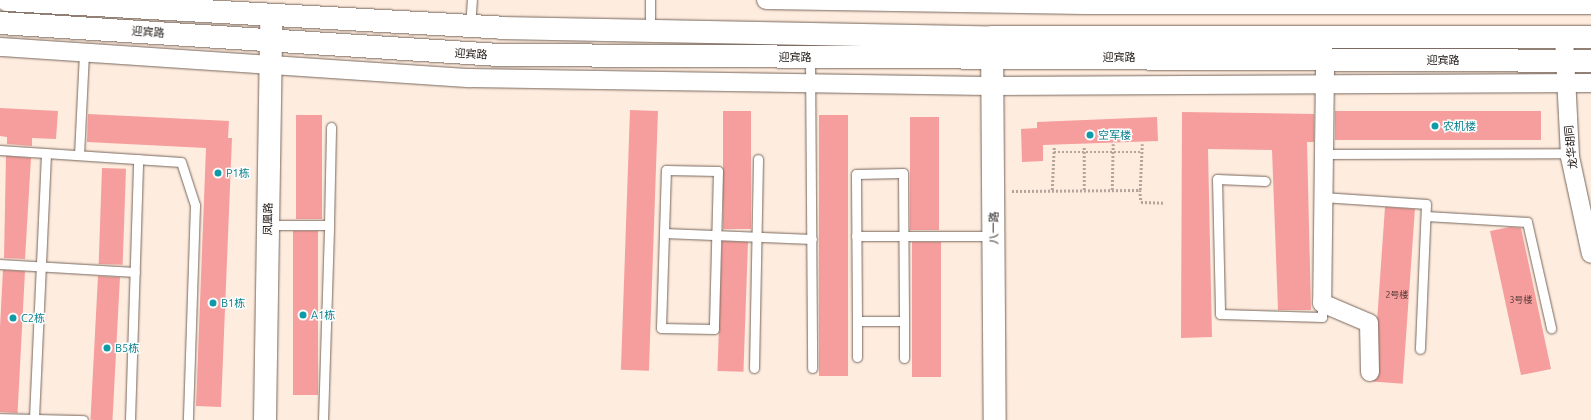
<!DOCTYPE html>
<meta charset="utf-8">
<style>
body{margin:0}
#map{position:relative;width:1591px;height:420px;overflow:hidden;background:#feecdf;font-family:Ubuntu,"Noto Sans SC",sans-serif}
div>[style]{position:absolute}
.building>*{inset:0;background:#f59e9d;transform-origin:0 0}
.path>*{height:2.5px;margin-top:-1.25px;transform-origin:0;background:repeating-linear-gradient(90deg,#b3a59b 0 2px,transparent 0 4px)}
.roads{filter:drop-shadow(0 0 1px #76665b) drop-shadow(0 0 1px #76665b)}
.lane>*{height:9px;margin:-4.5px;padding:0 4.5px;transform-origin:4.5px;border-radius:4.5px;background:#fff}
.street>*{height:18px;margin:-9px;padding:0 9px;transform-origin:9px;border-radius:9px;background:#fff}
.secondary>*{height:22px;margin:-11px;padding:0 11px;transform-origin:11px;border-radius:11px;background:#fff}
.primary>*{height:22px;margin:-11px;padding:0 11px;transform-origin:11px;border-radius:11px;background:#fff}
.dots>*{width:11px;height:11px;translate:-50% -50%;box-sizing:border-box;border:2px solid #fdfdfd;border-radius:50%}
span{translate:-50% -50%;white-space:nowrap;text-align:center;line-height:1.15;-webkit-text-stroke:3px #fdfdfd;paint-order:stroke}
.number-label{font-size:9px;color:#513633}
.number-label span{-webkit-text-stroke-width:0}
.street-label{font-size:11px;color:#1a1410}
.culture-label{font-size:11px;color:#0d838f}
.left{translate:0 -50%;text-align:left}
</style>
<div id="map">
<div class="building">
<i style="clip-path:polygon(0 108px,58px 111px,56px 139px,32px 138px,32px 146px,7px 144px,7px 137px,0 136px)"></i>
<i style="left:630px;top:110px;width:28px;height:260px;rotate:2deg"></i>
<i style="left:723px;top:111px;width:28px;height:118px"></i>
<i style="left:1541px;top:111px;width:29px;height:206px;rotate:90deg"></i>
<i style="clip-path:polygon(1182px 112px,1314px 114px,1314px 142px,1307px 142px,1311px 310px,1278px 310px,1272px 150px,1208px 149px,1212px 337px,1181px 338px)"></i>
<i style="clip-path:polygon(88px 114px,229px 121px,228px 138px,232px 138px,221px 407px,196px 406px,206px 148px,87px 142px)"></i>
<i style="left:296px;top:115px;width:26px;height:104px"></i>
<i style="left:848px;top:115px;width:261px;height:29px;rotate:90deg"></i>
<i style="left:910px;top:117px;width:29px;height:113px"></i>
<i style="clip-path:polygon(1157px 117px,1158px 141px,1043px 145px,1043px 161px,1022px 162px,1021px 129px,1037px 128px,1037px 122px)"></i>
<i style="clip-path:polygon(6px 156px,31px 158px,25px 259px,4px 258px)"></i>
<i style="left:102px;top:168px;width:24px;height:96px;rotate:2deg"></i>
<i style="left:1385px;top:207px;width:30px;height:175px;rotate:4deg"></i>
<i style="clip-path:polygon(1510px 227px,1521px 228px,1551px 369px,1521px 375px,1490px 231px)"></i>
<i style="left:293px;top:231px;width:25px;height:164px"></i>
<i style="left:722px;top:241px;width:26px;height:130px;rotate:2deg"></i>
<i style="left:912px;top:242px;width:29px;height:135px"></i>
<i style="left:3px;top:270px;width:22px;height:142px;rotate:3deg"></i>
<i style="left:98px;top:276px;width:22px;height:144px;rotate:3deg"></i>
</div>
<div class="path">
<i style="left:1054px;top:152px;width:88px"></i>
<i style="left:1052px;top:190px;width:43px;rotate:-87.3deg"></i>
<i style="left:1084px;top:190px;width:43px;rotate:-90deg"></i>
<i style="left:1112px;top:190px;width:46px;rotate:-88.8deg"></i>
<i style="left:1140px;top:190px;width:46px;rotate:-87.5deg"></i>
<i style="left:1012px;top:191px;width:128px;rotate:-0.4deg"></i>
<i style="left:1140px;top:190px;width:12px;rotate:85deg"></i>
<i style="left:1141px;top:202px;width:23px;rotate:2deg"></i>
</div>
<div class="roads">
<div class="lane">
<i style="left:470px;top:27px;width:27px;rotate:-86deg"></i>
<i style="left:650px;top:31px;width:31px;rotate:-90deg"></i>
<i style="left:810px;top:57px;width:311px;rotate:89.6deg"></i>
<i style="left:0;top:150px;width:181px;rotate:3.8deg"></i>
<i style="left:181px;top:162px;width:45px;rotate:72deg"></i>
<i style="left:195px;top:205px;width:215px;rotate:91.9deg"></i>
<i style="left:1323px;top:154px;width:246px;rotate:-0.2deg"></i>
<i style="left:79px;top:155px;width:103px;rotate:-87.2deg"></i>
<i style="left:666px;top:170px;width:52px;rotate:1.1deg"></i>
<i style="left:718px;top:171px;width:158px;rotate:91.5deg"></i>
<i style="left:714px;top:329px;width:53px;rotate:-178.9deg"></i>
<i style="left:661px;top:328px;width:158px;rotate:-88.2deg"></i>
<i style="left:903px;top:173px;width:148px;rotate:89.6deg"></i>
<i style="left:904px;top:321px;width:47px;rotate:180deg"></i>
<i style="left:857px;top:321px;width:147px;rotate:-90.4deg"></i>
<i style="left:856px;top:174px;width:47px;rotate:-1.2deg"></i>
<i style="left:1265px;top:181px;width:48px;rotate:-177.6deg"></i>
<i style="left:1217px;top:179px;width:135px;rotate:88.7deg"></i>
<i style="left:1220px;top:314px;width:102px;rotate:1.7deg"></i>
<i style="left:1322px;top:317px;width:14px;rotate:-90deg"></i>
<i style="left:1323px;top:197px;width:103px;rotate:3.9deg"></i>
<i style="left:1426px;top:204px;width:145px;rotate:92.4deg"></i>
<i style="left:1426px;top:216px;width:101px;rotate:3.4deg"></i>
<i style="left:1527px;top:222px;width:109px;rotate:77.2deg"></i>
<i style="left:268px;top:225px;width:61px"></i>
<i style="left:329px;top:225px;width:98px;rotate:-88.8deg"></i>
<i style="left:664px;top:233px;width:148px;rotate:2.3deg"></i>
<i style="left:856px;top:236px;width:138px"></i>
<i style="left:0;top:264px;width:135px;rotate:3.4deg"></i>
<i style="left:857px;top:321px;width:36px;rotate:90deg"></i>
<i style="left:904px;top:321px;width:37px;rotate:90deg"></i>
<i style="left:754px;top:368px;width:209px;rotate:-88.9deg"></i>
<i style="left:0;top:418px;width:83px;rotate:1.4deg"></i>
<i style="left:34px;top:418px;width:265px;rotate:-87.4deg"></i>
<i style="left:130px;top:420px;width:261px;rotate:-88.2deg"></i>
<i style="left:323px;top:420px;width:195px;rotate:-88.2deg"></i>
</div>
<div class="street">
<i style="left:766px;top:0;width:319px;rotate:0.9deg"></i>
<i style="left:1085px;top:5px;width:506px"></i>
<i style="left:1564px;top:37px;width:120px;rotate:87.1deg"></i>
<i style="left:1570px;top:157px;width:99px;rotate:77.8deg"></i>
<i style="left:0;top:47px;width:470px;rotate:3.8deg"></i>
<i style="left:469px;top:78px;width:523px;rotate:0.88deg"></i>
<i style="left:992px;top:86px;width:599px;rotate:-0.29deg"></i>
<i style="left:1325px;top:70px;width:233px;rotate:90.7deg"></i>
<i style="left:1322px;top:303px;width:51px;rotate:23.1deg"></i>
<i style="left:1369px;top:323px;width:49px;rotate:88.8deg"></i>
</div>
<div class="secondary">
<i style="left:992px;top:38px;width:382px;rotate:89.6deg"></i>
<i style="left:265px;top:420px;width:402px;rotate:-89.1deg"></i>
</div>
<div class="primary">
<i style="left:7px;top:0;width:495px;rotate:3.2deg"></i>
<i style="left:501px;top:28px;width:491px;rotate:1.1deg"></i>
<i style="left:992px;top:37px;width:599px"></i>
<i style="left:0;top:23px;width:500px;rotate:3.67deg"></i>
<i style="left:499px;top:55px;width:1092px;rotate:0.31deg"></i>
</div>
</div>
<div class="dots">
<i style="left:1435px;top:126px;background:#0f9aa8"></i>
<i style="left:1090px;top:135px;background:#0f9aa8"></i>
<i style="left:218px;top:173px;background:#0f9aa8"></i>
<i style="left:213px;top:303px;background:#0f9aa8"></i>
<i style="left:303px;top:315px;background:#0f9aa8"></i>
<i style="left:13px;top:318px;background:#0f9aa8"></i>
<i style="left:107px;top:348px;background:#0f9aa8"></i>
</div>
<div class="number-label">
<span style="left:1397px;top:295px">2号楼</span>
<span style="left:1521px;top:300px">3号楼</span>
</div>
<div class="street-label">
<span style="left:148px;top:32px;rotate:4deg">迎宾路</span>
<span style="left:471px;top:54px;rotate:3deg">迎宾路</span>
<span style="left:795px;top:57px">迎宾路</span>
<span style="left:1119px;top:57px">迎宾路</span>
<span style="left:1443px;top:60px">迎宾路</span>
<span style="left:1571px;top:147px;rotate:-96deg">龙华胡同</span>
<span style="left:268px;top:219px;rotate:-89deg">凤凰路</span>
<span style="left:994px;top:228px;rotate:-90deg">八一路</span>
</div>
<div class="culture-label">
<span class="left" style="left:1443px;top:126px">农机楼</span>
<span class="left" style="left:1098px;top:135px">空军楼</span>
<span class="left" style="left:226px;top:173px">P1栋</span>
<span class="left" style="left:221px;top:303px">B1栋</span>
<span class="left" style="left:311px;top:315px">A1栋</span>
<span class="left" style="left:21px;top:318px">C2栋</span>
<span class="left" style="left:115px;top:348px">B5栋</span>
</div>
</div>
